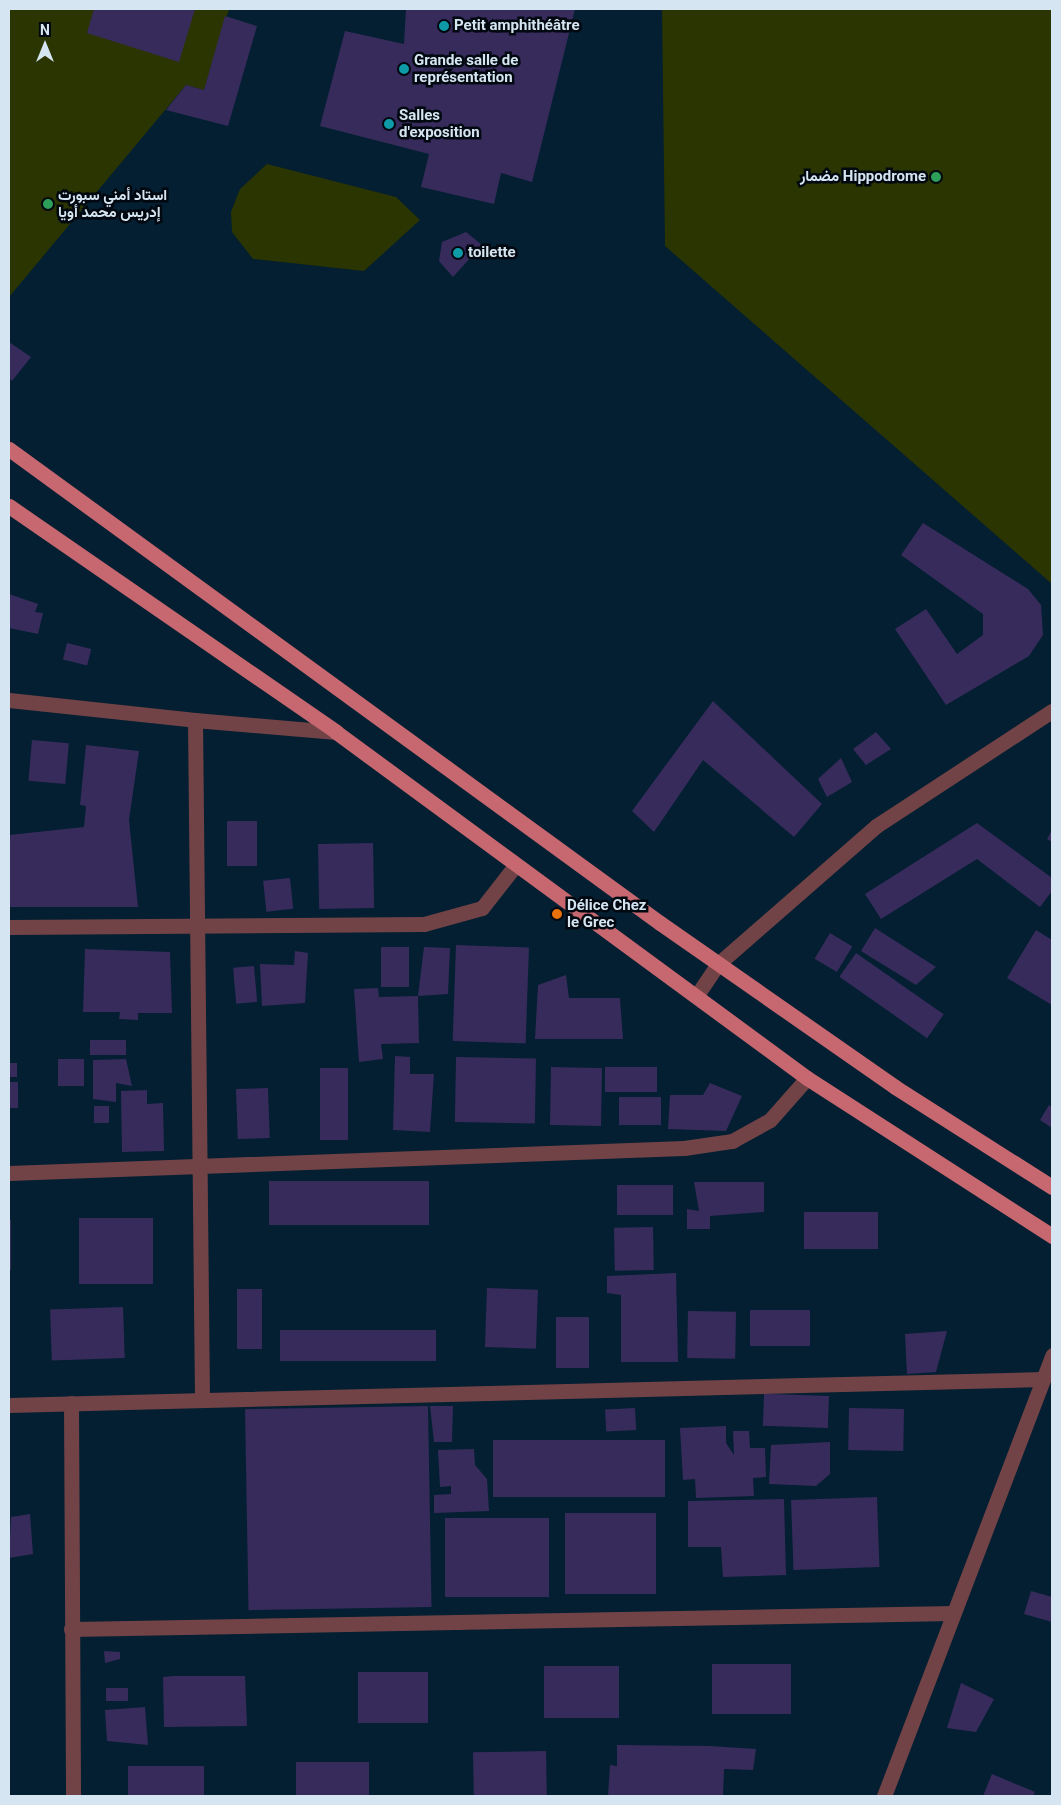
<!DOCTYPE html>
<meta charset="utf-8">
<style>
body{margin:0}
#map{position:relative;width:1061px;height:1805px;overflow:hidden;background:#031f31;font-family:Roboto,Vazirmatn,sans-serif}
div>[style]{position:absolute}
.green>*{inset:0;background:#2b3502}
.building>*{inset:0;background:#372b5c;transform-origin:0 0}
.minor>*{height:15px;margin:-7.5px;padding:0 7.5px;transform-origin:7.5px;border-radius:7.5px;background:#724346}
.major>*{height:15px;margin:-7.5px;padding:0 7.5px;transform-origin:7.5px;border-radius:7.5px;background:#c7676f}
.dots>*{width:14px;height:14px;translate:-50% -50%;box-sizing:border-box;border:2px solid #010810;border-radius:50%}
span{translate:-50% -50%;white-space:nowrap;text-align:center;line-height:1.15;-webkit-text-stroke:5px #010810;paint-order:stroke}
.poi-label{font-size:15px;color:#d5e5f1;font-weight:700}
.left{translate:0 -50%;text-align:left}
.right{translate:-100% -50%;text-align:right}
.frame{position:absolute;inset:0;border:10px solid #d5e5f1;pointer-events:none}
.north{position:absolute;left:20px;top:20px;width:50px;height:50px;-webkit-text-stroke:4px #010810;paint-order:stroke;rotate:0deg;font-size:14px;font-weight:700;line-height:20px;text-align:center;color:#d5e5f1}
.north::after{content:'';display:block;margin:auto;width:18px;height:22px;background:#d5e5f1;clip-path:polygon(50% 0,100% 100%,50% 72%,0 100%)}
</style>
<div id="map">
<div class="green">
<i style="clip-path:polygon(9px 9px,229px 9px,204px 90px,186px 85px,9px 297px)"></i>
<i style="clip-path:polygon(662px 9px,1052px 9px,1052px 584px,665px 246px)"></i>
<i style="clip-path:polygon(267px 164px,396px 197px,420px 220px,364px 271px,253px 259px,232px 232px,231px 212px,240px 189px)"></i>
</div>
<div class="building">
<i style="clip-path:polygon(94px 9px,195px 9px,179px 62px,87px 33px)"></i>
<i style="clip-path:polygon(406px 9px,575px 9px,532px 182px,501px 173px,494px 204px,421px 187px,429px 154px,320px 126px,345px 31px,404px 44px)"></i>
<i style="clip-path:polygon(225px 16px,257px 26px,228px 126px,166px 110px,186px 85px,204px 90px)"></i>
<i style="clip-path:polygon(466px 232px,482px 245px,453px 277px,439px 261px,442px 242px)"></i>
<i style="clip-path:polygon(9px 342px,31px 357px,12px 381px,9px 378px)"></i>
<i style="clip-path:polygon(923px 523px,1028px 589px,1041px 605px,1043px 635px,1029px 656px,946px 705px,895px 629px,926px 609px,957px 654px,983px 635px,983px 614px,901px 555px)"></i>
<i style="clip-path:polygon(9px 594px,38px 604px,35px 612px,43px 613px,38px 634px,9px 628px)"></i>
<i style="left:67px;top:643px;width:25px;height:17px;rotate:14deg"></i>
<i style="clip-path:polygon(713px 701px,822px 804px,794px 837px,703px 760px,654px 832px,632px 811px)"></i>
<i style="clip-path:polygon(876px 732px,891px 749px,866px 765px,853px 749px)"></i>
<i style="left:32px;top:740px;width:37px;height:41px;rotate:5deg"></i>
<i style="clip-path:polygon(86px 745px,139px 751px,129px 820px,138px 907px,9px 907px,9px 835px,84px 827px,86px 806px,80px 805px)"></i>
<i style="clip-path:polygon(841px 758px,852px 782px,827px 797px,818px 779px)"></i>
<i style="left:227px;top:821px;width:30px;height:45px"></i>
<i style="clip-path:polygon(977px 823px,1052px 878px,1052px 891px,1040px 907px,977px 859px,881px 919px,865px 894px)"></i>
<i style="clip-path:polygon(1052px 830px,1052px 842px,1047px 839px)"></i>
<i style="left:373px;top:843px;width:65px;height:55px;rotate:89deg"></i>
<i style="left:290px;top:878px;width:31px;height:27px;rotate:84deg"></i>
<i style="clip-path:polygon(875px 928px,936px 967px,916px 985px,861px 951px)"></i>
<i style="clip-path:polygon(1036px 930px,1052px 940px,1052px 1005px,1007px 978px)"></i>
<i style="left:830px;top:933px;width:26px;height:30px;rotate:31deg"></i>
<i style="left:456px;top:945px;width:73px;height:96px;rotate:2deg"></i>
<i style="left:381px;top:947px;width:28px;height:40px"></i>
<i style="clip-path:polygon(424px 947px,450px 948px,448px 994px,418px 996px)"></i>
<i style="clip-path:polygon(85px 949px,170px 952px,172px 1013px,138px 1013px,138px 1020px,119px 1019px,120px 1012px,83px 1012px)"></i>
<i style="clip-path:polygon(295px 951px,308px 953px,305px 1003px,262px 1006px,260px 964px,294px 965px)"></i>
<i style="left:856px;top:953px;width:107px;height:29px;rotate:35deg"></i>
<i style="left:254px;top:966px;width:36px;height:21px;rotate:85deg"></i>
<i style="clip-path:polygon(566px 975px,569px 998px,620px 998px,623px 1039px,535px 1039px,538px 985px)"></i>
<i style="clip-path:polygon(378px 988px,379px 997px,418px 996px,419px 1043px,381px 1044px,383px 1059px,359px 1062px,354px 989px)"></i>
<i style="left:90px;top:1040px;width:36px;height:15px"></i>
<i style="clip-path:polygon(395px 1056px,410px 1057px,410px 1074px,434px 1074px,430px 1132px,393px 1130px)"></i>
<i style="left:456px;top:1057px;width:80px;height:65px;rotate:1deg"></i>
<i style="left:58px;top:1059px;width:26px;height:27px"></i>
<i style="clip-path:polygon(126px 1059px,132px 1086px,116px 1083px,116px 1102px,93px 1099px,93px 1060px)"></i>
<i style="left:9px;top:1063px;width:8px;height:14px"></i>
<i style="left:551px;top:1067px;width:51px;height:58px;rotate:1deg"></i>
<i style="left:605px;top:1067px;width:52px;height:25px"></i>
<i style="left:320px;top:1068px;width:28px;height:72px"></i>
<i style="left:9px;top:1082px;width:9px;height:26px"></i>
<i style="clip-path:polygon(710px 1083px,742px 1096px,726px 1131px,668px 1129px,670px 1095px,703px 1095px)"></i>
<i style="left:268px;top:1088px;width:50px;height:32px;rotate:88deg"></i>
<i style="clip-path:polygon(147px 1090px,147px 1104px,163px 1103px,164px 1151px,122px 1152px,121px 1091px)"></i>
<i style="left:661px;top:1097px;width:28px;height:42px;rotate:90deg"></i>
<i style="clip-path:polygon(1049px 1105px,1052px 1107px,1052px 1128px,1040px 1120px)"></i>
<i style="left:94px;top:1106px;width:15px;height:17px"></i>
<i style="left:269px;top:1181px;width:160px;height:44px"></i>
<i style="clip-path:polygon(694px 1182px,764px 1182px,764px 1212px,710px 1216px,710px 1229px,687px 1229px,687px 1209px,699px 1211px)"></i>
<i style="left:673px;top:1185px;width:30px;height:56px;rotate:90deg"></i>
<i style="left:878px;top:1212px;width:37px;height:74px;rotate:90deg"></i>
<i style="left:79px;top:1218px;width:74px;height:66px"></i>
<i style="left:9px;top:1220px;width:2px;height:50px"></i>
<i style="left:653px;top:1227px;width:43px;height:39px;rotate:89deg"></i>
<i style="clip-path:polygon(676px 1273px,678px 1362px,621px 1362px,621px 1295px,607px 1293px,607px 1276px)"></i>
<i style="left:487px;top:1288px;width:51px;height:59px;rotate:2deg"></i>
<i style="left:237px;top:1289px;width:25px;height:60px"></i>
<i style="left:123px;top:1307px;width:51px;height:73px;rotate:88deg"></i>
<i style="left:750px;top:1310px;width:60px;height:36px"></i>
<i style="left:688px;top:1311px;width:48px;height:47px;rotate:1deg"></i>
<i style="left:556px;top:1317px;width:33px;height:51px"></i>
<i style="left:280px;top:1330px;width:156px;height:31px"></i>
<i style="clip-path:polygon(947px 1331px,936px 1372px,907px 1374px,905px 1334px)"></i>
<i style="left:829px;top:1396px;width:32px;height:65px;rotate:92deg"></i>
<i style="left:428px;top:1406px;width:201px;height:183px;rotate:89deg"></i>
<i style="clip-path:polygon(430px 1406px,453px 1406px,452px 1442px,434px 1442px)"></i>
<i style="left:635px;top:1408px;width:22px;height:30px;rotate:87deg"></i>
<i style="left:849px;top:1408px;width:55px;height:42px;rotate:1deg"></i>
<i style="clip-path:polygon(726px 1426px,726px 1443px,734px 1455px,733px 1431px,749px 1431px,750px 1448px,765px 1448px,766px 1477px,753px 1478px,754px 1496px,696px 1498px,695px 1479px,683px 1480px,680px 1428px)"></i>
<i style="left:493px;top:1440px;width:172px;height:57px"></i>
<i style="clip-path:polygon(830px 1442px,830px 1474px,816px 1486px,769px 1484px,771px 1445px)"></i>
<i style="clip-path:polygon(474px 1449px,475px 1465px,487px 1479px,489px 1511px,434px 1513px,434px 1495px,451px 1494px,451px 1486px,440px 1487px,438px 1450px)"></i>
<i style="left:877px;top:1497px;width:70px;height:86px;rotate:88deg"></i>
<i style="clip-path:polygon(784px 1499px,786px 1575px,723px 1577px,721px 1547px,688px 1547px,688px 1501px)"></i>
<i style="left:565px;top:1513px;width:91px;height:81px"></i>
<i style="clip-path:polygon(30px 1514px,33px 1554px,9px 1558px,11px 1517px)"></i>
<i style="left:445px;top:1518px;width:104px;height:79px"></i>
<i style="clip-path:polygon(1031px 1591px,1052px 1597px,1052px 1622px,1024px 1614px)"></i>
<i style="clip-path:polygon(104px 1651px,120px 1652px,120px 1659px,105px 1663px)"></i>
<i style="left:712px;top:1664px;width:79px;height:50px"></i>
<i style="left:544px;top:1666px;width:75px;height:52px"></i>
<i style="left:358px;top:1672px;width:70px;height:51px"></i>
<i style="clip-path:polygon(174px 1676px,245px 1676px,247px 1726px,164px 1727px,163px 1677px)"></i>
<i style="clip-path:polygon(961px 1683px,994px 1699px,976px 1732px,947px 1728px)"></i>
<i style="left:106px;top:1688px;width:22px;height:13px"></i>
<i style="clip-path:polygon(145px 1707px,148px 1745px,107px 1741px,105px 1710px)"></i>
<i style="clip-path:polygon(617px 1745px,710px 1746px,756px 1749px,753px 1770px,724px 1769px,723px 1796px,608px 1796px,610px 1765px,617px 1766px)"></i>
<i style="left:546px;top:1751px;width:45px;height:73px;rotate:89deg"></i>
<i style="left:296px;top:1762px;width:73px;height:34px"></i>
<i style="left:204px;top:1766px;width:30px;height:76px;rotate:90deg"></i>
<i style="clip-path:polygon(992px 1774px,1035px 1792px,1033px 1796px,983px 1796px)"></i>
</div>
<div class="minor">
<i style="left:9px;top:700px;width:187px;rotate:6.1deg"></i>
<i style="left:9px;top:927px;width:415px;rotate:-0.4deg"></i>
<i style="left:424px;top:924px;width:60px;rotate:-15.4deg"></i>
<i style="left:482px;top:908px;width:52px;rotate:-52deg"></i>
<i style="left:697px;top:995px;width:37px;rotate:-56deg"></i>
<i style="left:718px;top:964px;width:210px;rotate:-41.1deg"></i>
<i style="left:876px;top:826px;width:210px;rotate:-33.2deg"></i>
<i style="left:9px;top:1173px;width:675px;rotate:-2.12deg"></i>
<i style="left:684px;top:1148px;width:49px;rotate:-8.3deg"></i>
<i style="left:732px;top:1141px;width:43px;rotate:-28.9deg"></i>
<i style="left:770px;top:1120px;width:56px;rotate:-48.6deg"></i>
<i style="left:202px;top:1399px;width:679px;rotate:-90.59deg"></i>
<i style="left:195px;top:720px;width:142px;rotate:4.9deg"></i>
<i style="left:71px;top:1403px;width:393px;rotate:89.7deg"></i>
<i style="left:9px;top:1405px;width:1034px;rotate:-1.44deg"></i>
<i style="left:71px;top:1629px;width:882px;rotate:-1.04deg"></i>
<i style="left:884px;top:1796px;width:472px;rotate:-69.1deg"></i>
</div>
<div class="major">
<i style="left:9px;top:449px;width:805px;rotate:36.06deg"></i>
<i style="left:660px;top:923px;width:287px;rotate:34.9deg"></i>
<i style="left:895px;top:1087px;width:186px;rotate:32.5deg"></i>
<i style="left:9px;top:506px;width:397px;rotate:34.6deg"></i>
<i style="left:336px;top:732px;width:584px;rotate:36.3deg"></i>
<i style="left:807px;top:1078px;width:292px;rotate:32.8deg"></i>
</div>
<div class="dots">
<i style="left:444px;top:26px;background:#0f9aa8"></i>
<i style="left:404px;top:69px;background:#0f9aa8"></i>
<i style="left:389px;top:124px;background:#0f9aa8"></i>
<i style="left:936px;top:177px;background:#2e9e5b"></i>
<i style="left:48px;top:204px;background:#2e9e5b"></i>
<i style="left:458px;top:253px;background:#0f9aa8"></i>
<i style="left:557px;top:914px;background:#e8710a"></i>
</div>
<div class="poi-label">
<span class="left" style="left:454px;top:26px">Petit amphithéâtre</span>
<span class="left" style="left:414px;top:69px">Grande salle de<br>représentation</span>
<span class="left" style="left:399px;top:124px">Salles<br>d'exposition</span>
<span class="right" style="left:926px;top:177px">مضمار Hippodrome</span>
<span class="left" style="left:58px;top:204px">استاد أمني سبورت<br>إدريس محمد أويا</span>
<span class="left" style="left:468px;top:253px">toilette</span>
<span class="left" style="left:567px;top:914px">Délice Chez<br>le Grec</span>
</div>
<div class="frame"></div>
<div class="north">N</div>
</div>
